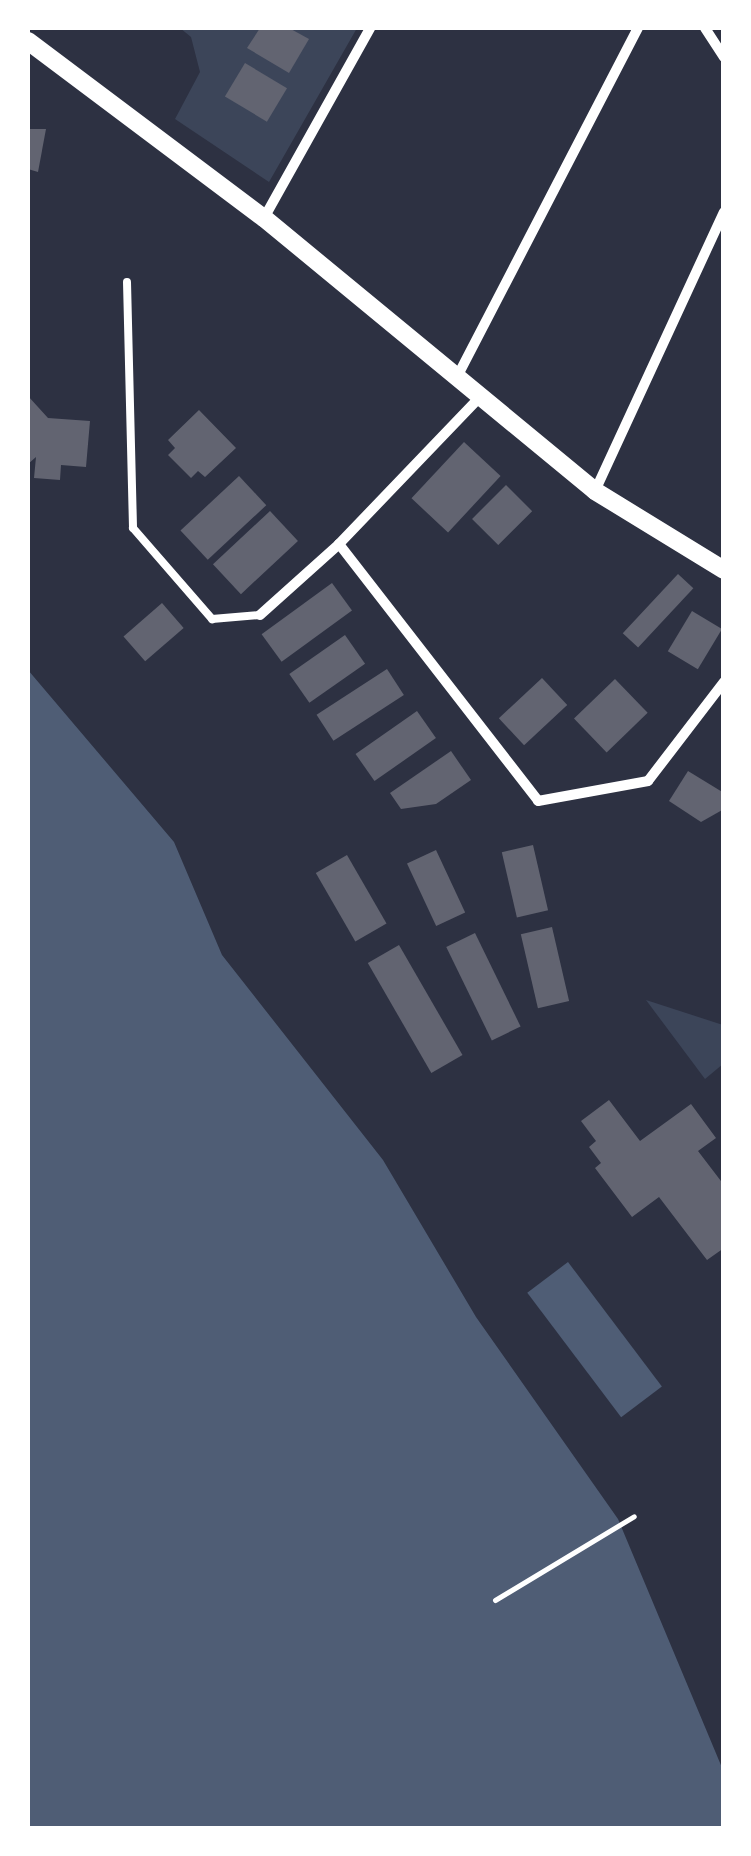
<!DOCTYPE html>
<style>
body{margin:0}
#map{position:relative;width:751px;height:1856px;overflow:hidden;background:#2d3142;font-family:"Times New Roman",serif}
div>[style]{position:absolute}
.green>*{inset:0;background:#3c4559}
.water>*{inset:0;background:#4f5d75;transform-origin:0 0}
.building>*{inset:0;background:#626471;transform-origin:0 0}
.path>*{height:5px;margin:-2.5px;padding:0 2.5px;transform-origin:2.5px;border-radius:2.5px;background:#fff}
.service>*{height:8px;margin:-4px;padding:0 4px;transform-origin:4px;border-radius:4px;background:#fff}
.minor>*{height:10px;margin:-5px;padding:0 5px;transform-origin:5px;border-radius:5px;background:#fff}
.tertiary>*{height:18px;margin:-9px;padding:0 9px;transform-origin:9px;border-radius:9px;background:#fff}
span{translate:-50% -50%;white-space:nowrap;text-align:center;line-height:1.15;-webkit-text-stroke:10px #fff;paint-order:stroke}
.frame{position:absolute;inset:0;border:30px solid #fff;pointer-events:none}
</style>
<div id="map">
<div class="green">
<i style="clip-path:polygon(180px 28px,357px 28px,269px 182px,175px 119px,200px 72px,191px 37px)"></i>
<i style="clip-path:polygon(646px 1000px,723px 1025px,723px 1064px,705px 1079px)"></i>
</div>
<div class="water">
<i style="clip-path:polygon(28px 670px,174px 842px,222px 955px,383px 1160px,476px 1317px,618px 1519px,723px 1770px,723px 1828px,28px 1828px)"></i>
<i style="left:568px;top:1262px;width:156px;height:51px;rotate:53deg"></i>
</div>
<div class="building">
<i style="clip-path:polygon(260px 28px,289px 28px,309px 39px,289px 73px,247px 48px)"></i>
<i style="left:245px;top:63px;width:49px;height:39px;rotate:31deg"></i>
<i style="clip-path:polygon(28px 129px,46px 129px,38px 172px,28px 169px)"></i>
<i style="clip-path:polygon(28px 396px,48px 418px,90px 421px,86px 467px,61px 465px,60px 480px,34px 478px,36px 457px,28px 464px)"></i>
<i style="clip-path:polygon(199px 410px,236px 448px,205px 477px,198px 471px,191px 478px,168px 455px,175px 448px,168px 440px)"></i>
<i style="left:464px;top:442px;width:50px;height:77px;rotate:43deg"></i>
<i style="left:239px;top:476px;width:40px;height:80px;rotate:47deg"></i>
<i style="left:506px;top:485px;width:37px;height:48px;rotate:45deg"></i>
<i style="left:270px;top:511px;width:41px;height:78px;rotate:47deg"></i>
<i style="left:678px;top:574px;width:21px;height:81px;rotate:43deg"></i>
<i style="left:332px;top:583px;width:34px;height:87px;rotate:54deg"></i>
<i style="left:162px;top:603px;width:33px;height:51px;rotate:49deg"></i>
<i style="left:692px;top:611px;width:35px;height:47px;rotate:31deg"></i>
<i style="left:345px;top:635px;width:35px;height:68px;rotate:55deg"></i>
<i style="left:387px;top:669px;width:31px;height:84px;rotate:57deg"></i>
<i style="left:542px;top:678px;width:37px;height:59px;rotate:47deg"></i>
<i style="left:615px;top:679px;width:47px;height:57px;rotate:46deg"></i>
<i style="left:417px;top:711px;width:33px;height:75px;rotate:55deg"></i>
<i style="clip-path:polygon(451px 751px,471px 780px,436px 804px,401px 809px,390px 793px)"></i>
<i style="clip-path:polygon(688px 771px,724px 793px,724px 809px,701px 822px,669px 801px)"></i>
<i style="left:533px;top:845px;width:67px;height:32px;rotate:77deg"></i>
<i style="left:436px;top:850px;width:69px;height:32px;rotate:65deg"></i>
<i style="left:347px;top:855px;width:79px;height:36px;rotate:60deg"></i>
<i style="left:552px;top:927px;width:76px;height:32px;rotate:77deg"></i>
<i style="left:475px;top:933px;width:104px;height:32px;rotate:64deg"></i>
<i style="left:399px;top:945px;width:127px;height:36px;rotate:60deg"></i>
<i style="clip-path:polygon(609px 1100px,640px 1141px,691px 1104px,716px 1138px,698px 1151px,724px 1185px,724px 1248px,707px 1260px,659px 1197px,632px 1217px,595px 1168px,601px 1163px,589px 1147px,596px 1141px,581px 1121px)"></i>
</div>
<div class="path">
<i style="left:495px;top:1600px;width:162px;rotate:-31.1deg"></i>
</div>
<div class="service">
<i style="left:127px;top:282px;width:246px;rotate:88.6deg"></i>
<i style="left:133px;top:528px;width:121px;rotate:49deg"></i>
<i style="left:212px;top:619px;width:48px;rotate:-4.8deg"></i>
</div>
<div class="minor">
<i style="left:705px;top:28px;width:35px;rotate:57deg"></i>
<i style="left:264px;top:218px;width:218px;rotate:-60.8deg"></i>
<i style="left:457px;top:377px;width:393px;rotate:-62.6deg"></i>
<i style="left:595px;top:491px;width:307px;rotate:-65.2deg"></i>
<i style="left:339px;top:544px;width:325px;rotate:52.2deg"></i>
<i style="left:538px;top:801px;width:112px;rotate:-10.3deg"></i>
<i style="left:648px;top:781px;width:125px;rotate:-52.5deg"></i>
<i style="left:260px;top:615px;width:106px;rotate:-41.9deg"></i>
<i style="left:339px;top:544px;width:205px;rotate:-46.2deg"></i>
</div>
<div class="tertiary">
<i style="left:28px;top:41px;width:295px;rotate:36.9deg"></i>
<i style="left:264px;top:218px;width:429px;rotate:39.5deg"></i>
<i style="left:595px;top:491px;width:151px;rotate:31.5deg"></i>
</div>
<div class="frame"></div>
</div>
